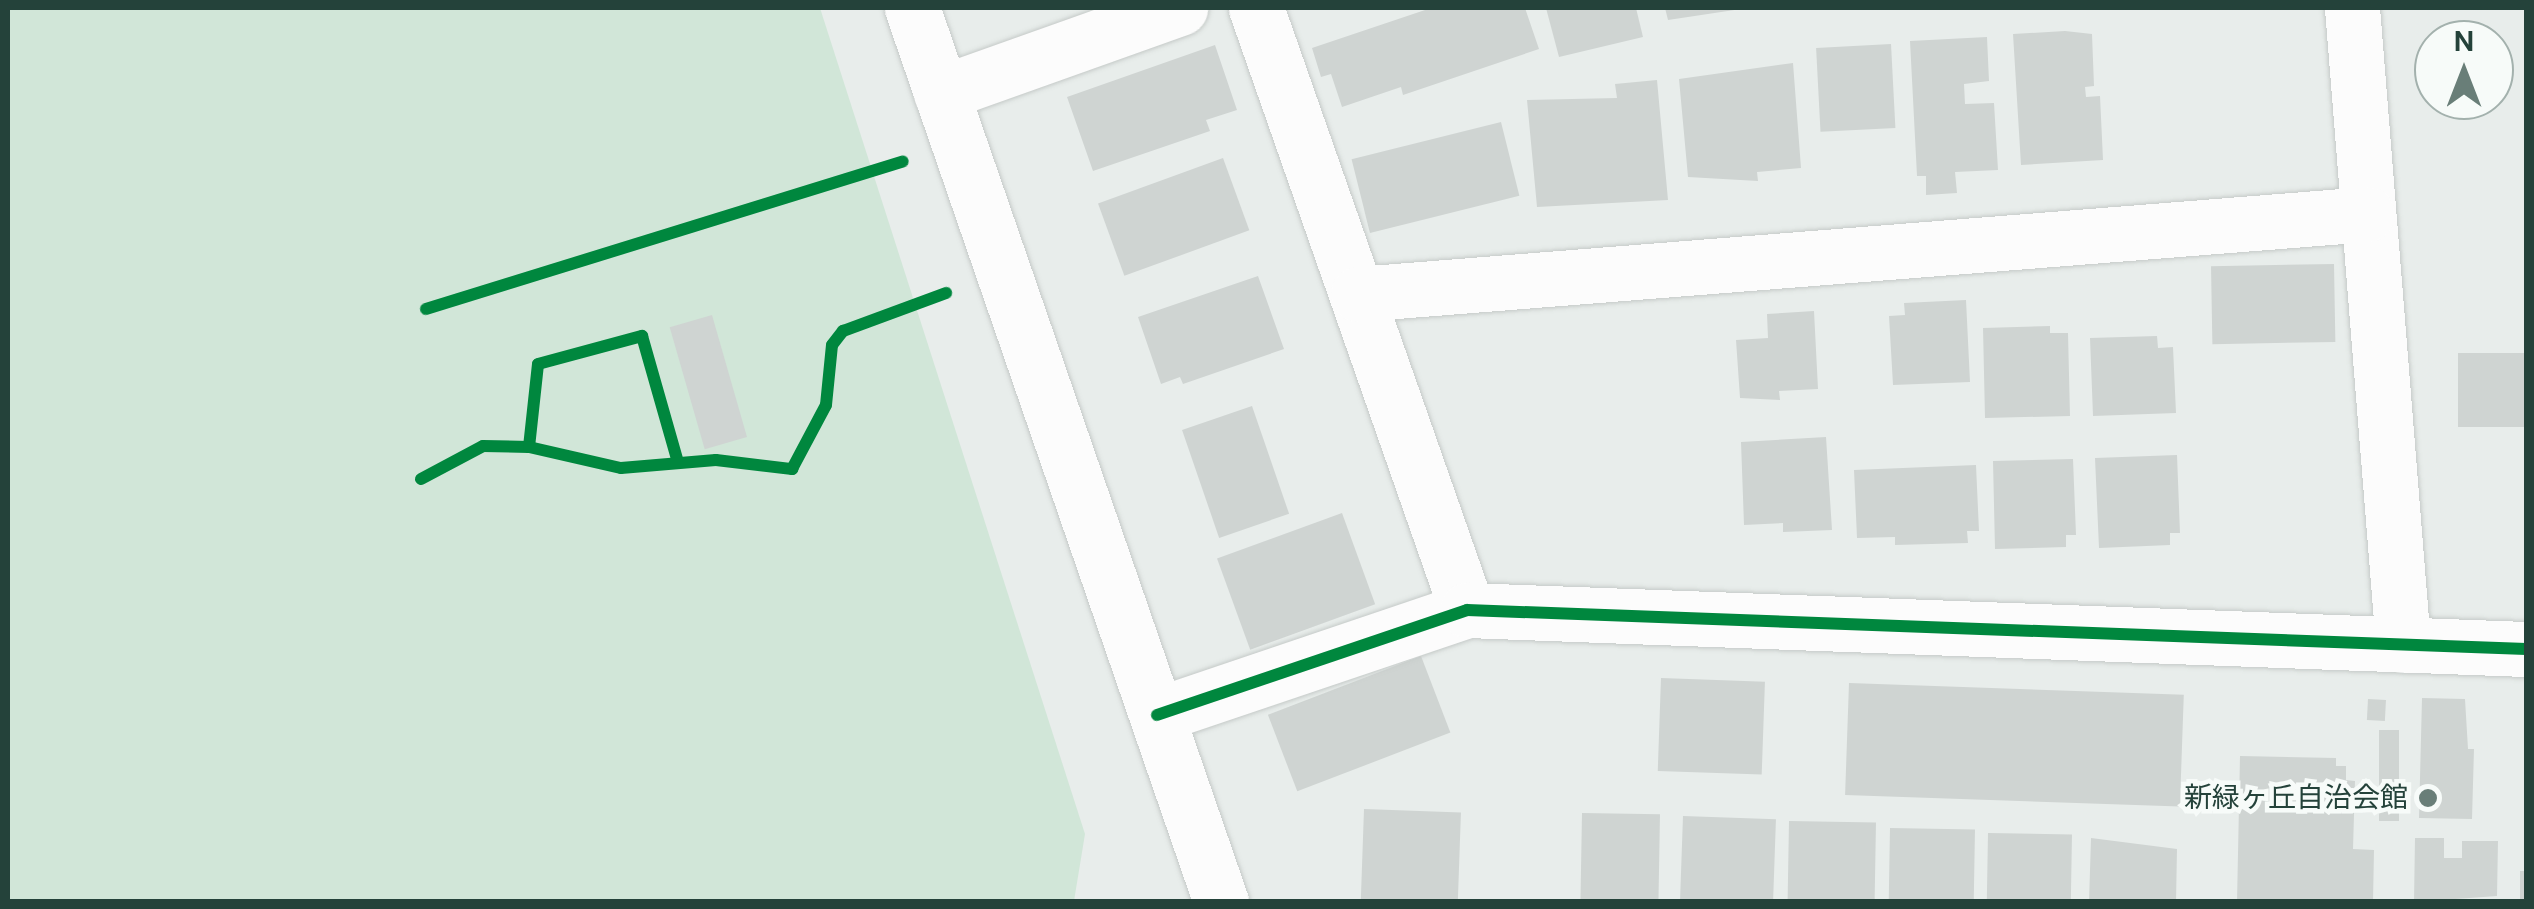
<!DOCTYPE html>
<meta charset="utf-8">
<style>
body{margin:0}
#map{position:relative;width:2534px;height:909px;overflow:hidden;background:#e8edeb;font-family:"DM Sans","Noto Sans JP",sans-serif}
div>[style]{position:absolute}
.green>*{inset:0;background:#d1e6d8}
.building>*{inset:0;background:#cfd4d2;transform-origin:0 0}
.roads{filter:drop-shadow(0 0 2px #c5cac8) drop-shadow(0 0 2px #c5cac8)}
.minor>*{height:55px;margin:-27.5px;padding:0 27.5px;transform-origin:27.5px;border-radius:27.5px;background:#fcfcfc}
.tertiary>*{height:55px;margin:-27.5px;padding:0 27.5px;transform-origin:27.5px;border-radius:27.5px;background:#fcfcfc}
.cycleway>*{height:12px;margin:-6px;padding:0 6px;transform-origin:6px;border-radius:6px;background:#00873e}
.dots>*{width:28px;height:28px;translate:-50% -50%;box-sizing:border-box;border:5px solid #f7fbf9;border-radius:50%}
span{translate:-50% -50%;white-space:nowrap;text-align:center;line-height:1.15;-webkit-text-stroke:9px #f7fbf9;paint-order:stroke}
.poi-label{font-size:28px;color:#24423a}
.right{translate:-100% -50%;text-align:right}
.frame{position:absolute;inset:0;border:10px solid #24423a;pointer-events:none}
.north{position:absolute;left:2414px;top:20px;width:100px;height:100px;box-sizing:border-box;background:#f7fbf9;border:2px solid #a3b1ad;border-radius:50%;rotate:0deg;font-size:28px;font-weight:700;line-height:40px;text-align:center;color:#24423a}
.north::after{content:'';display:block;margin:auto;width:35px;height:45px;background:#697e78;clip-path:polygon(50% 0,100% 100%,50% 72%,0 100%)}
</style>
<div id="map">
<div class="green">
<i style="clip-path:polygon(8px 8px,820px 8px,1085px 834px,1074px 901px,8px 901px)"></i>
</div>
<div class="building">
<i style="clip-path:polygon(1431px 8px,1525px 8px,1539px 49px,1403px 95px,1401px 87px,1342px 107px,1331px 74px,1321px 77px,1312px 48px)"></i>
<i style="clip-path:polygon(1546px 8px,1636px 8px,1643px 37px,1559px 57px)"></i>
<i style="clip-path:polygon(1665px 8px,1741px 8px,1741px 9px,1668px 20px)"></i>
<i style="clip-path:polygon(2065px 31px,2092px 34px,2094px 86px,2085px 87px,2086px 97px,2100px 96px,2103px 160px,2021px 165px,2013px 34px)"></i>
<i style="clip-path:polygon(1987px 37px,1989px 81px,1964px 84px,1965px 104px,1994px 103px,1998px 170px,1955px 172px,1957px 193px,1926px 195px,1926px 176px,1917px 176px,1910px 41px)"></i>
<i style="left:1891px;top:44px;width:84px;height:75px;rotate:87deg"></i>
<i style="clip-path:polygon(1215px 45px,1237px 110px,1206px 120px,1210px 131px,1093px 171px,1067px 97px)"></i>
<i style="clip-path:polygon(1793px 63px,1801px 168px,1757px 172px,1758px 181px,1688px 177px,1679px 79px)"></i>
<i style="clip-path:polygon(1657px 80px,1668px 200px,1537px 207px,1527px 100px,1617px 98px,1615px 84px)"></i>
<i style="left:1501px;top:122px;width:76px;height:154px;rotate:76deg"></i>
<i style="left:1223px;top:158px;width:77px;height:133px;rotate:70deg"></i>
<i style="left:2334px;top:264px;width:78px;height:123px;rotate:89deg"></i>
<i style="clip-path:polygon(1258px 276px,1284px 349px,1183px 384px,1180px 377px,1161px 384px,1138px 317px)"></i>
<i style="clip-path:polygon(1966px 300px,1970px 382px,1893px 385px,1889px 316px,1905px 315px,1904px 303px)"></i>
<i style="clip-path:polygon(1814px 311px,1818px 389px,1779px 391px,1780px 400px,1740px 398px,1736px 340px,1768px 338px,1767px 314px)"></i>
<i style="left:712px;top:315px;width:127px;height:44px;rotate:74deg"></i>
<i style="clip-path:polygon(2050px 326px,2050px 333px,2068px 333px,2070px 416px,1985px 418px,1983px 328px)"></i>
<i style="clip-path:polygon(2157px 336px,2158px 348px,2173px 347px,2176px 413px,2093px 416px,2090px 338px)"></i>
<i style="left:2526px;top:353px;width:74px;height:68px;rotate:90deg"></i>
<i style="left:1252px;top:406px;width:114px;height:74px;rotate:71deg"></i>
<i style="clip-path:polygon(1826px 437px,1832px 530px,1783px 532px,1783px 523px,1744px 525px,1741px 442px)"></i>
<i style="clip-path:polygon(2177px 455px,2180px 533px,2170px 533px,2170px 545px,2099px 548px,2095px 458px)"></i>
<i style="clip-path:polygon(2073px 459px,2076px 535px,2066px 535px,2066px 547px,1995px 549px,1993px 461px)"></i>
<i style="clip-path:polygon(1976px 465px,1979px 531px,1967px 531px,1968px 543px,1895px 545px,1895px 537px,1857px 538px,1854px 470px)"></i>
<i style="left:1342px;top:513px;width:97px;height:133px;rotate:70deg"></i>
<i style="left:1421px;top:656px;width:82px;height:164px;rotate:69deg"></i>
<i style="left:1661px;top:678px;width:104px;height:93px;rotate:2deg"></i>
<i style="left:1849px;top:683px;width:335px;height:112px;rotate:2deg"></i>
<i style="clip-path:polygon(2422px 698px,2465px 699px,2468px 749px,2474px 749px,2472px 819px,2419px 818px)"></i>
<i style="left:2368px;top:699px;width:18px;height:21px;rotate:3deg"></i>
<i style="left:2379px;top:730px;width:20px;height:91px"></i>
<i style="clip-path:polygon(2240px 756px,2336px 758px,2336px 766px,2346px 766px,2346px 780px,2355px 781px,2353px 849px,2374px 850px,2373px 902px,2237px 902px)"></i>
<i style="left:1364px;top:809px;width:97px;height:93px;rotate:2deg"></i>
<i style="left:1582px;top:813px;width:78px;height:89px;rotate:1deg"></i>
<i style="left:1683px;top:816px;width:93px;height:86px;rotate:2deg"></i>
<i style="left:1789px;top:821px;width:87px;height:81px;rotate:1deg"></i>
<i style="left:1890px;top:828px;width:85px;height:74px;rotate:1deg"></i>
<i style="left:1988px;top:833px;width:84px;height:69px;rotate:1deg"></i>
<i style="clip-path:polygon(2091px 838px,2177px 849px,2176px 902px,2089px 902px)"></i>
<i style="clip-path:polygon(2415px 838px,2444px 838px,2444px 858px,2462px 858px,2462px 841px,2498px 841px,2497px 896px,2414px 902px)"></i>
<i style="left:2520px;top:871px;width:6px;height:31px"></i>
</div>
<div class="roads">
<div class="minor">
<i style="left:1256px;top:8px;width:638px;rotate:70.68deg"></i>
<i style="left:2352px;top:8px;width:639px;rotate:85.42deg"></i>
<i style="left:941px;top:93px;width:254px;rotate:-19.6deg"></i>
<i style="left:1358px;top:294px;width:1012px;rotate:-4.53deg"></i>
<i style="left:1157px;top:715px;width:327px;rotate:-18.7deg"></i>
<i style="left:1467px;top:610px;width:1060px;rotate:2.11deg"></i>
</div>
<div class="tertiary">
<i style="left:912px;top:8px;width:946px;rotate:70.93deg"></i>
</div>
</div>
<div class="cycleway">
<i style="left:426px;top:309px;width:499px;rotate:-17.2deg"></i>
<i style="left:529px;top:447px;width:83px;rotate:-83.8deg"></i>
<i style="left:538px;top:364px;width:108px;rotate:-15.1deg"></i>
<i style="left:642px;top:336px;width:131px;rotate:74.1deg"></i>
<i style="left:421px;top:479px;width:70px;rotate:-28deg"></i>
<i style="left:483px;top:446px;width:46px;rotate:1.2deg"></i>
<i style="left:529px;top:447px;width:94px;rotate:12.9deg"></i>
<i style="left:621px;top:468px;width:95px;rotate:-4.8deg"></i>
<i style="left:716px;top:460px;width:77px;rotate:6.8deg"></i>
<i style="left:792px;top:469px;width:72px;rotate:-62deg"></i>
<i style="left:826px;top:405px;width:60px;rotate:-84.3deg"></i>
<i style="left:832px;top:345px;width:18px;rotate:-52deg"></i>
<i style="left:843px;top:331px;width:110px;rotate:-20.3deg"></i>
<i style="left:1157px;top:715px;width:327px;rotate:-18.7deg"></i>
<i style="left:1467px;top:610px;width:1060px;rotate:2.11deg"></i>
</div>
<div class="dots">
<i style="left:2428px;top:798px;background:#697e78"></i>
</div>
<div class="poi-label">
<span class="right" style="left:2408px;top:798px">新緑ヶ丘自治会館</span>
</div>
<div class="frame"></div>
<div class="north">N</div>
</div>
